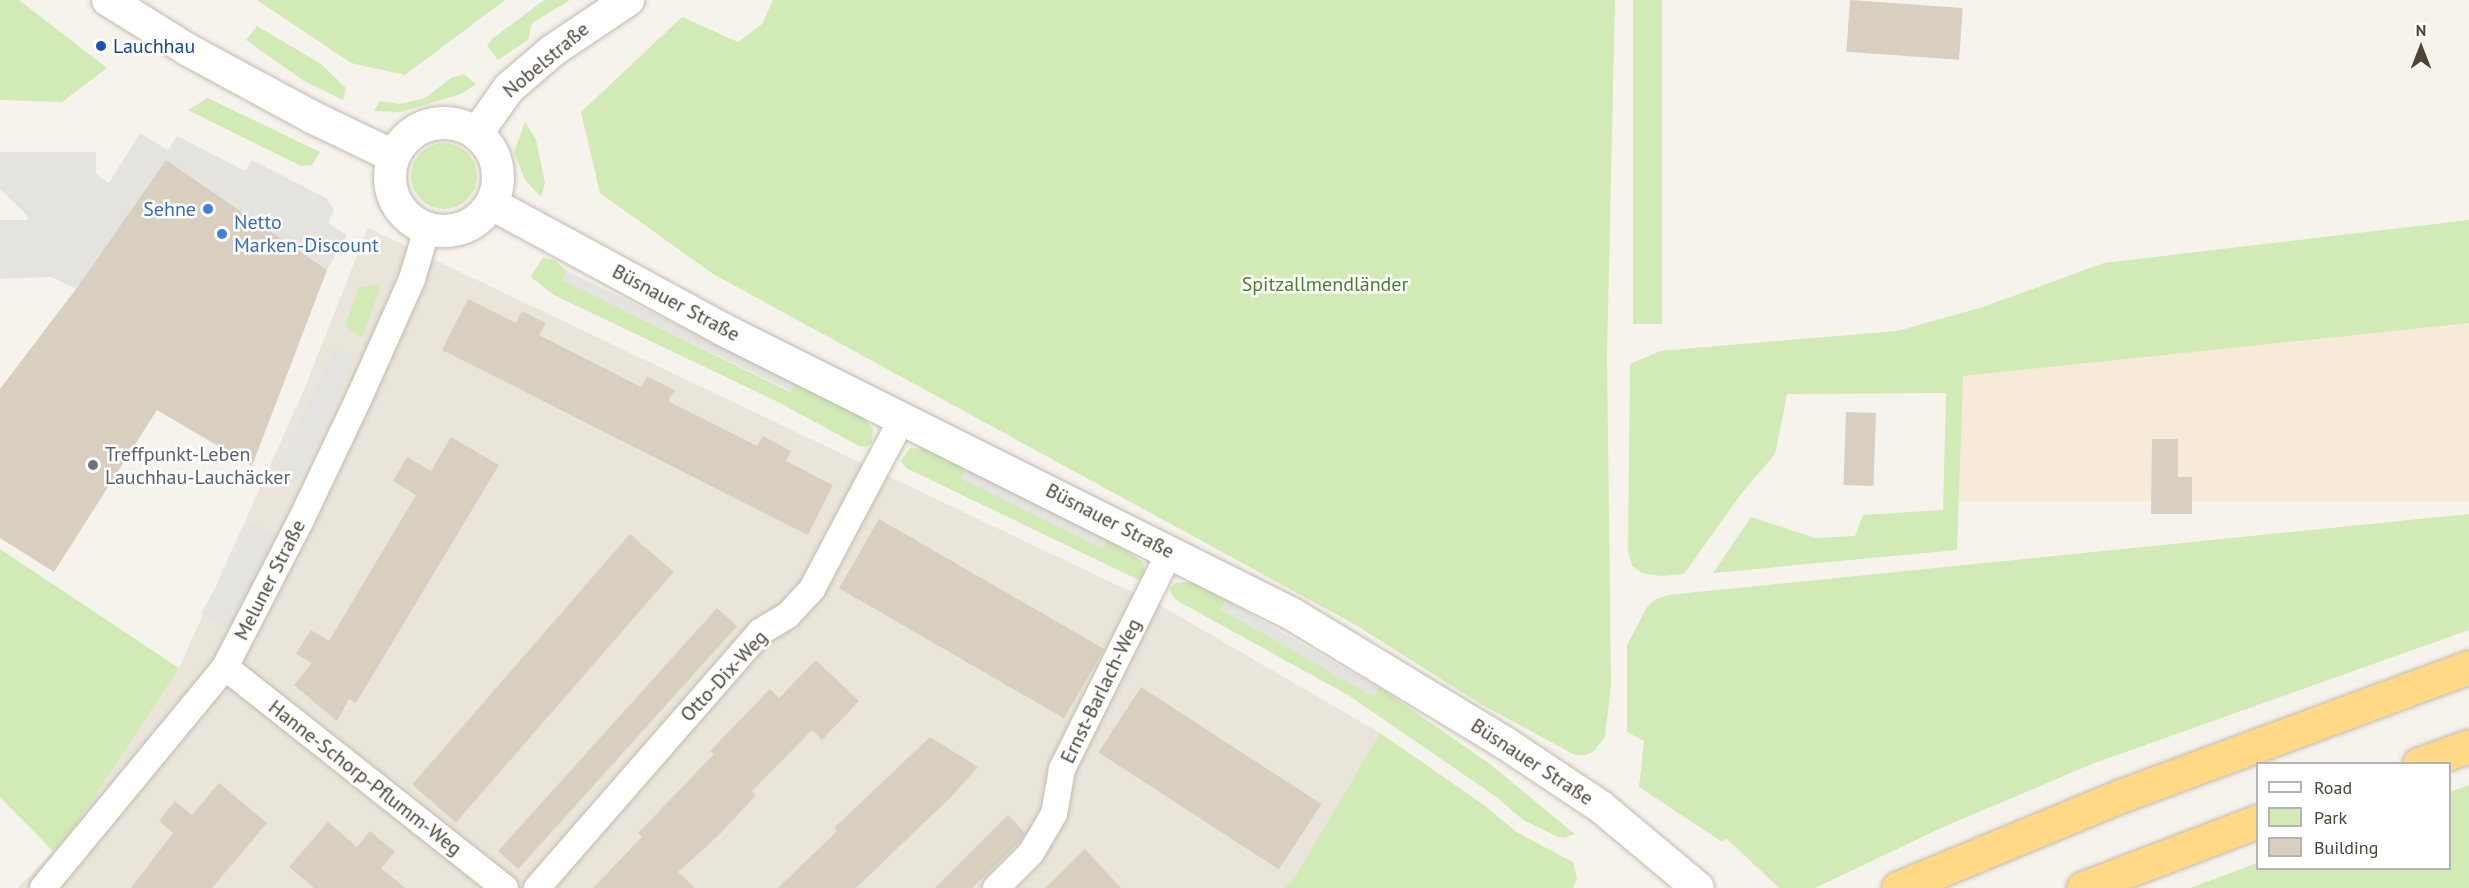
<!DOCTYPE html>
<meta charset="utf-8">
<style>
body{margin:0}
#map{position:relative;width:2469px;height:888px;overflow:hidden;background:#f6f3ec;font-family:"PT Sans",sans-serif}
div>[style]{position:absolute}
.residential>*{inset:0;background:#eae5da}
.commercial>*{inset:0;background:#f7ead8;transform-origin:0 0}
.green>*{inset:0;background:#d2eab5;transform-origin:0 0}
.round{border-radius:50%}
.parking>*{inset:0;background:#e5e3e0;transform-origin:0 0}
.building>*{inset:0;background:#d8cfc1;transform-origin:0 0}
.roads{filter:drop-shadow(0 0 2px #c2bbae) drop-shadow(0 0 2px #c2bbae)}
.minor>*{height:26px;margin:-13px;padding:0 13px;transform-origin:13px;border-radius:13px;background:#fff}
.tertiary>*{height:32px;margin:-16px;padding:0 16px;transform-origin:16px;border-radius:16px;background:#fff}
.tertiary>.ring{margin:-16px;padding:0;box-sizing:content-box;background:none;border:32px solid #fff;border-radius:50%}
.trunk>*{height:33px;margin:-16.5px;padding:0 16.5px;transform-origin:16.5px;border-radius:16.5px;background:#ffd985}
.dots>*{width:16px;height:16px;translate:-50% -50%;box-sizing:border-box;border:3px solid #fff;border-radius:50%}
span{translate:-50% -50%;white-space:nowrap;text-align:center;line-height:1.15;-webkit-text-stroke:5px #fff;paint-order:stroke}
.transit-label{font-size:20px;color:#164399}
.left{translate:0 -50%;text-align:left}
.street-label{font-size:20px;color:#4b4439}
.shop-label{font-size:20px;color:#366cbe}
.right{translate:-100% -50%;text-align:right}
.park-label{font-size:20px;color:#4a7f2a}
.worship-label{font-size:20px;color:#5b616d}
.legend{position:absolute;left:2256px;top:762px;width:195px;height:108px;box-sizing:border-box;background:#fff;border:2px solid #b7b4b0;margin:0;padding:8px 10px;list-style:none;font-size:18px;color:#4b4439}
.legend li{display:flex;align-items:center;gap:12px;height:30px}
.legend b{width:30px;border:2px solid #b7b4b0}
.north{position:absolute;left:2391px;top:18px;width:60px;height:60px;-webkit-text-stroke:4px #fff;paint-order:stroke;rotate:0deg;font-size:16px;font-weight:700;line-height:24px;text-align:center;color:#4b4439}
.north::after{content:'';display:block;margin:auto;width:21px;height:27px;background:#4b4439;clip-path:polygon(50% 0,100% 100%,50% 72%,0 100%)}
</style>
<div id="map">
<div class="residential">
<i style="clip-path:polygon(368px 228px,1165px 608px,1380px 733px,1295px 877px,1282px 888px,18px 888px,71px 832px,179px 668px,303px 392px)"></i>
</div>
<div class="commercial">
<i style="left:2469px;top:323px;width:178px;height:510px;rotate:90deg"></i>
</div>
<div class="green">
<i style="clip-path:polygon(0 0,19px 0,107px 68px,62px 102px,0 100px)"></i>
<i style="clip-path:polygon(257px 0,505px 0,405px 75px,351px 63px)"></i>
<i style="clip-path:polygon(544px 0,570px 0,532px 23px,528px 40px,498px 60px,487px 46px,492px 39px)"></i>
<i style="clip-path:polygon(773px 0,1615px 0,1607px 355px,1611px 685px,1605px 737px,1594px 751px,1586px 755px,1575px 755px,1479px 703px,1354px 624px,713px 274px,600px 193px,581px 112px,682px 17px,738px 42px,762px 24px)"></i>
<i style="left:1633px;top:0;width:29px;height:324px"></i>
<i style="clip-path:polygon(257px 26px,321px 64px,346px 88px,343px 100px,304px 81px,246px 40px)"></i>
<i style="clip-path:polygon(464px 74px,476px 84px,461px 94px,401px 112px,374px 111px,380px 101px,400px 104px,425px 98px,451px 78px)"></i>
<i style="clip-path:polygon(208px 98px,320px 152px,312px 165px,301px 166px,188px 110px)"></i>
<i style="clip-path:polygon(525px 122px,536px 140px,545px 183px,541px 197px,525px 180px,514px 152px)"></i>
<i class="round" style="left:411px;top:143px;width:66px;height:66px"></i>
<i style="clip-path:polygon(2469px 220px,2469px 323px,1963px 376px,1957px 550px,1713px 573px,1751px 517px,1815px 538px,1855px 536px,1863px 515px,1943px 510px,1946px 393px,1787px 394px,1775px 454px,1741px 494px,1684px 574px,1661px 576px,1642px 573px,1632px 566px,1628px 550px,1630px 364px,1660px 351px,1897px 331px,1983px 307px,2104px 263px)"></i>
<i style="clip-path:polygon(543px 258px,554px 260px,567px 271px,563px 280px,790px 392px,795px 382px,862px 416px,873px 429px,872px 443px,867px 447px,859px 446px,780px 403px,554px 295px,532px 278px,532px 274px)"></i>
<i style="clip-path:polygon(381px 285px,362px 338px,345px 326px,359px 287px)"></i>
<i style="clip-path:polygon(910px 448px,925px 449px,966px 469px,962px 479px,1102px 548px,1107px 538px,1143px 562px,1146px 577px,1143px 582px,906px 468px,901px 461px)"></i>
<i style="clip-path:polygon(2469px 514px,2469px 630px,2092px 764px,1941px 828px,1815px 888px,1779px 888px,1726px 838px,1722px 842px,1639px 787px,1644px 741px,1627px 732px,1627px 645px,1647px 607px,1654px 600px,1668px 595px)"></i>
<i style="clip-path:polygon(0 549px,179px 668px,71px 832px,53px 851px,0 797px)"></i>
<i style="clip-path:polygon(1184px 582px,1194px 583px,1226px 600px,1221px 609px,1374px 696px,1379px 687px,1490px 764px,1575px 834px,1564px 838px,1558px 837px,1523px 820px,1495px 796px,1348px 695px,1176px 600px,1171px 594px,1170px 588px,1175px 583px)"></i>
<i style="clip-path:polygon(1380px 733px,1484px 805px,1518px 833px,1573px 862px,1577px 878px,1573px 888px,1282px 888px,1295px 877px)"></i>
<i style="clip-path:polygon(2469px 785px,2469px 888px,2190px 888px,2257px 863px,2258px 868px,2450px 868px,2450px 792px)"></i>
</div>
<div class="parking">
<i style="clip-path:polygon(140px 133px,168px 150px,177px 136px,245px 171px,252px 160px,326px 198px,334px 210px,328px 223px,347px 235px,327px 270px,166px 160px,76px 289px,51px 277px,0 279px,0 220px,27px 220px,28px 216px,0 189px,0 152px,96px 152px,96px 174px,109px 183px)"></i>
<i style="left:567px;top:271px;width:254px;height:10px;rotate:26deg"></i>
<i style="left:335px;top:348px;width:23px;height:139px;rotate:25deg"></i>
<i style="left:966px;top:469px;width:157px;height:11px;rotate:26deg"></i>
<i style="left:250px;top:522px;width:32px;height:104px;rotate:28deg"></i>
<i style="left:1226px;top:600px;width:176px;height:10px;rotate:30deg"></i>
</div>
<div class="building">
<i style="left:1850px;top:0;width:113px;height:52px;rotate:4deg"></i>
<i style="clip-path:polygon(166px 160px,327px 270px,252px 466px,157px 410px,54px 572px,0 538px,0 389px,76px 289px)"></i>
<i style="clip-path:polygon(468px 299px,516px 323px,522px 311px,546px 323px,539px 335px,641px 387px,647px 376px,675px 390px,668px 401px,757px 446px,763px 436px,791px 451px,786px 461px,833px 485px,808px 535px,442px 350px)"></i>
<i style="left:1846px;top:412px;width:30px;height:73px;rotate:2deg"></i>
<i style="clip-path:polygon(451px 437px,499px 465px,356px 703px,349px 699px,337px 721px,294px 685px,312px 663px,296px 654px,311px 630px,329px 641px,416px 495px,393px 481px,407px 457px,431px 471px)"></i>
<i style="clip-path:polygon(2152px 439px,2178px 439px,2178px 477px,2192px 477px,2192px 514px,2151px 514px)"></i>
<i style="left:879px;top:519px;width:260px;height:80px;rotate:30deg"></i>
<i style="left:630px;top:534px;width:58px;height:332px;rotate:41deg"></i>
<i style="left:717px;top:608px;width:27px;height:327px;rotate:42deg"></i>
<i style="clip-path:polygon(816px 660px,859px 701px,822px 740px,812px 730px,752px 791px,756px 795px,717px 837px,678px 872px,695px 888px,593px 888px,642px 837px,638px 833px,714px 754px,710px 751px,770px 689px,779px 698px)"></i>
<i style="left:1141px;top:687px;width:215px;height:78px;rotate:33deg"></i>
<i style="clip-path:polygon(930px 737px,978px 767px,951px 797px,856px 888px,778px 888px,837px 831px,834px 828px)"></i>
<i style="clip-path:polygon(219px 783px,267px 823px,212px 888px,131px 888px,173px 833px,159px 821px,175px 801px,192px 815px)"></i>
<i style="clip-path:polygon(1008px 815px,1025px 833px,1021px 840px,972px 888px,935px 888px)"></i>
<i style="clip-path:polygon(328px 822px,357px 847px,370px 831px,395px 852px,381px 868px,405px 888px,314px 888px,289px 867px)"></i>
<i style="clip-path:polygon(1085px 849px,1121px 888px,1045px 888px)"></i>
</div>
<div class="roads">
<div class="minor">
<i style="left:225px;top:667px;width:357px;rotate:38.3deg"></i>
<i style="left:43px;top:888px;width:286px;rotate:-50.5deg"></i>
<i style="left:225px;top:667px;width:163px;rotate:-62.7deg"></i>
<i style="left:300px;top:522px;width:135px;rotate:-64.6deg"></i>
<i style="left:358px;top:400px;width:133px;rotate:-65.9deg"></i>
<i style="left:412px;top:279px;width:52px;rotate:-73.3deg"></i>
<i style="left:537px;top:888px;width:340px;rotate:-48.9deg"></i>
<i style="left:760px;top:632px;width:33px;rotate:-31deg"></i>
<i style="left:788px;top:615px;width:35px;rotate:-47deg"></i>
<i style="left:812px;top:589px;width:195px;rotate:-62.1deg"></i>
<i style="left:996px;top:888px;width:49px;rotate:-45deg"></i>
<i style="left:1031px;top:853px;width:45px;rotate:-59.5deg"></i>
<i style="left:1054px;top:814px;width:46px;rotate:-79.9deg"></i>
<i style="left:1062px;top:769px;width:243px;rotate:-63.6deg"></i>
</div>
<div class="tertiary">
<i style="left:108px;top:0;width:97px;rotate:31.9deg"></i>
<i style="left:190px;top:51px;width:139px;rotate:28.4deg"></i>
<i style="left:312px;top:117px;width:90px;rotate:25.7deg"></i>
<i class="ring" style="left:390px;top:123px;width:76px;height:76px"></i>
<i style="left:477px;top:133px;width:55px;rotate:-54.6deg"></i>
<i style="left:509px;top:88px;width:57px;rotate:-40.7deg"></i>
<i style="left:552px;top:51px;width:92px;rotate:-33.9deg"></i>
<i style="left:492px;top:204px;width:262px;rotate:28.5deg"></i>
<i style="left:722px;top:329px;width:637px;rotate:26.57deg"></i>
<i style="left:1292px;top:614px;width:249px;rotate:31.2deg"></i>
<i style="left:1505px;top:743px;width:115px;rotate:33.7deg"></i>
<i style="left:1601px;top:807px;width:126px;rotate:39.9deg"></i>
</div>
<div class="trunk">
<i style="left:2419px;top:764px;width:53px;rotate:-19.8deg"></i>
<i style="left:1898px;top:888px;width:243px;rotate:-22.5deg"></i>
<i style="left:2123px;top:795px;width:369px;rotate:-20.3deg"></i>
<i style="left:2083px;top:888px;width:187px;rotate:-20.9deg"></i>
</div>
</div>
<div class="dots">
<i style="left:101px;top:46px;background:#1a4fb4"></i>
<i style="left:208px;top:209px;background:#3f7fe0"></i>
<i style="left:222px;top:234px;background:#3f7fe0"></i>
<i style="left:93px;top:465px;background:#6b7280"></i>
</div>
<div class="transit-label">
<span class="left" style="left:113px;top:46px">Lauchhau</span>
</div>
<div class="street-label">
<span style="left:546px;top:60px;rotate:-40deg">Nobelstraße</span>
<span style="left:676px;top:303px;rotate:28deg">Büsnauer Straße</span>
<span style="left:1110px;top:521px;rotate:27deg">Büsnauer Straße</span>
<span style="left:270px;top:580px;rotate:-63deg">Meluner Straße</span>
<span style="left:724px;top:676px;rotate:-47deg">Otto-Dix-Weg</span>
<span style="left:1101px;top:691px;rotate:-64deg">Ernst-Barlach-Weg</span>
<span style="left:1532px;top:762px;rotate:33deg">Büsnauer Straße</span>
<span style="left:365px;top:778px;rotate:38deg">Hanne-Schorp-Pflumm-Weg</span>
</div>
<div class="shop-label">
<span class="right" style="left:196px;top:209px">Sehne</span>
<span class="left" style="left:234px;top:234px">Netto<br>Marken-Discount</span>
</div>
<div class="park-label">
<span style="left:1325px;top:284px">Spitzallmendländer</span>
</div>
<div class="worship-label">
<span class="left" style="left:105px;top:466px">Treffpunkt-Leben<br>Lauchhau-Lauchäcker</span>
</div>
<ul class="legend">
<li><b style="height:8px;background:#fff"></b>Road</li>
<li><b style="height:16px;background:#d2eab5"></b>Park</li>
<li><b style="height:16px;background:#d8cfc1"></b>Building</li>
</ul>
<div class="north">N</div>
</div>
